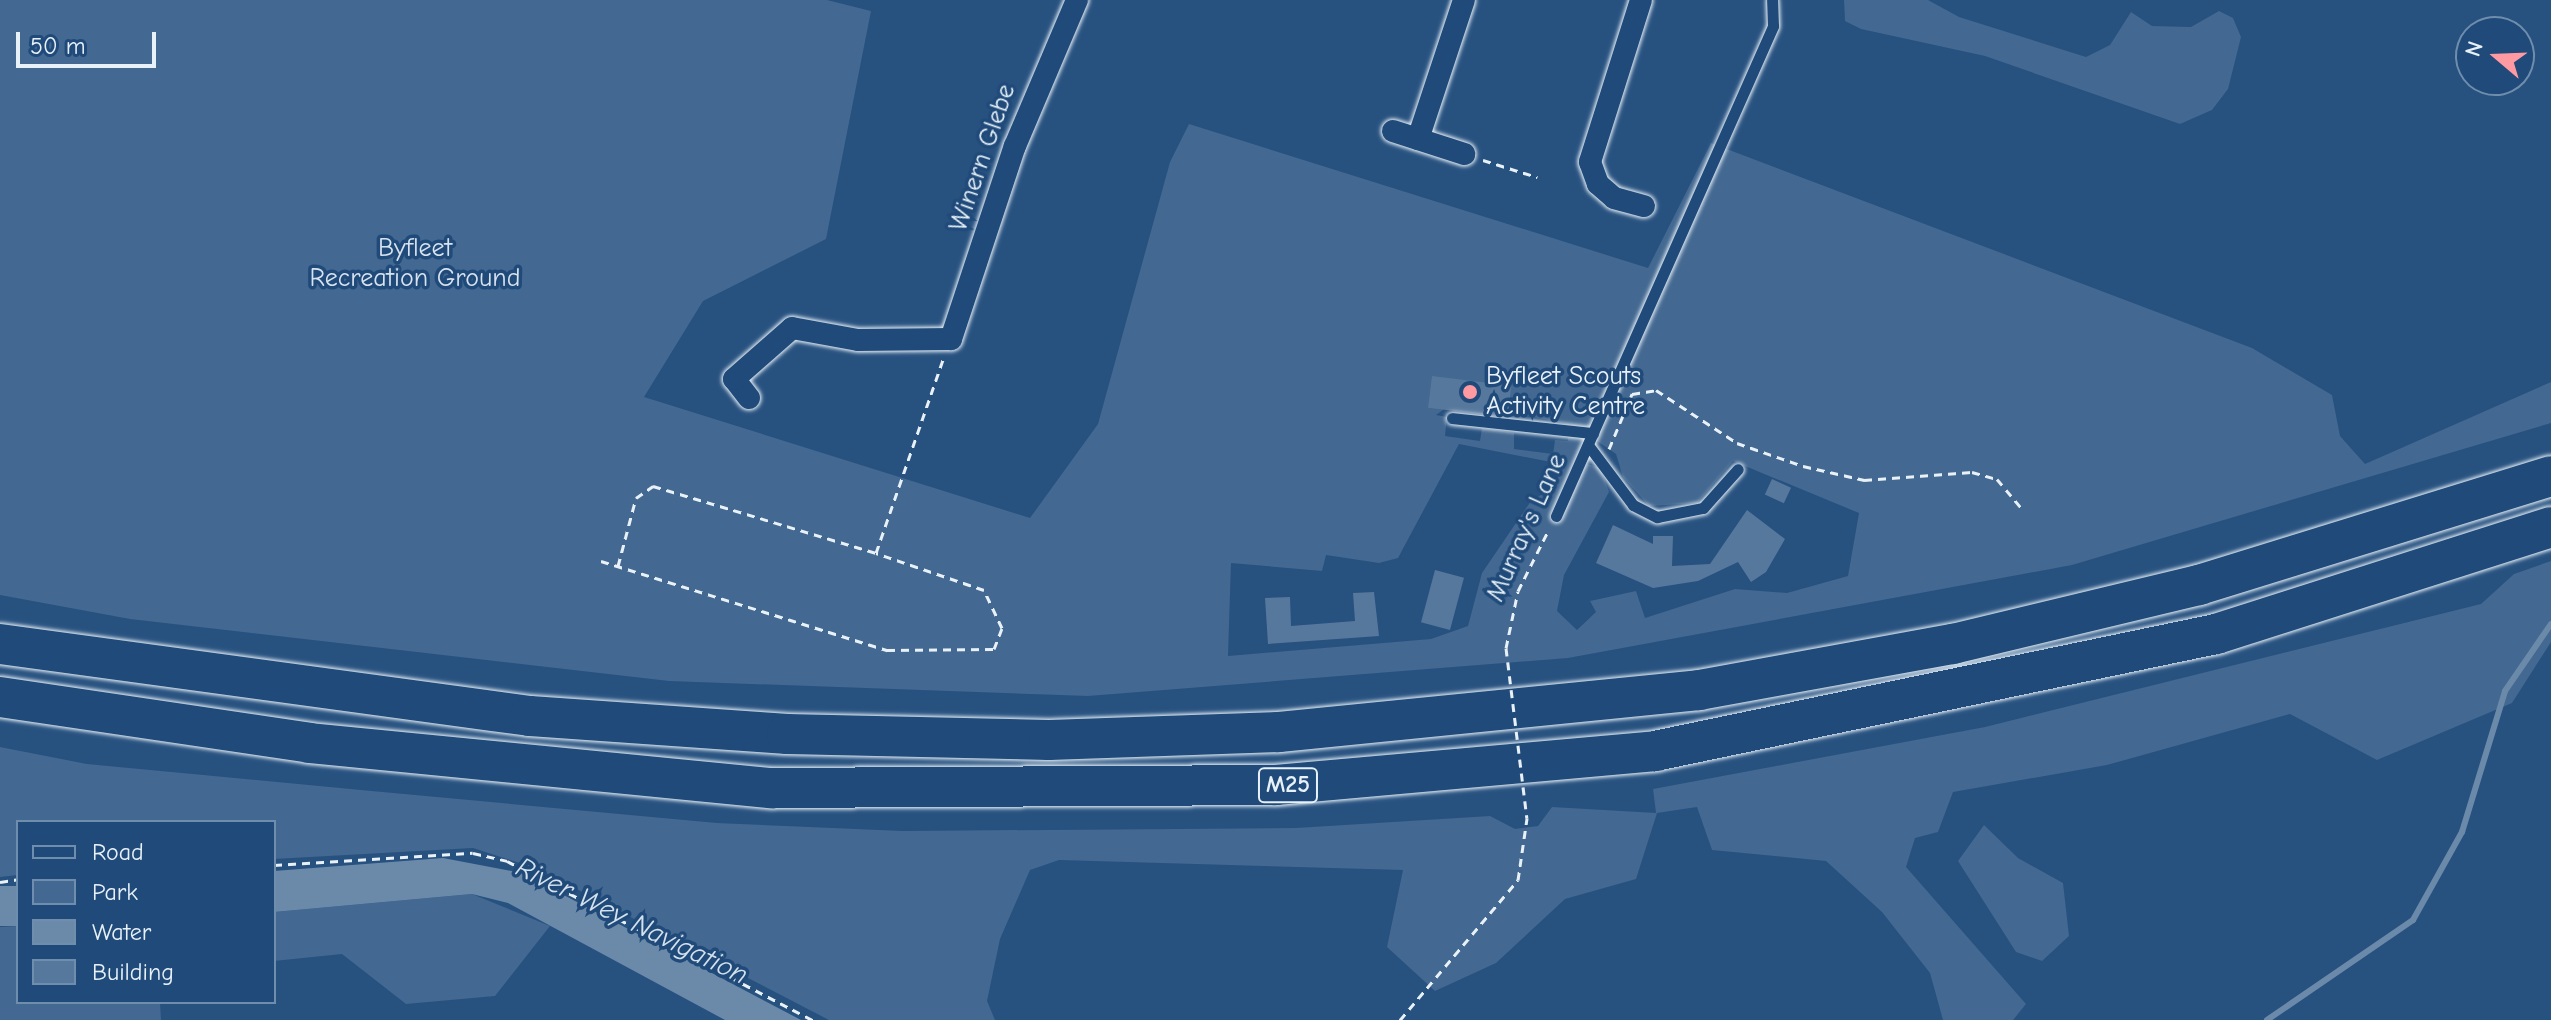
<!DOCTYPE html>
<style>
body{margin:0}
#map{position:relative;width:2551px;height:1020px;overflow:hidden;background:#27517f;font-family:"Comic Neue",sans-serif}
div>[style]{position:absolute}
.green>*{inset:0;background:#436891}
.water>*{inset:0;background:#6b8aaa;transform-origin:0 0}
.stream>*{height:6px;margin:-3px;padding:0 3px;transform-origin:3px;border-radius:3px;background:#6b8aaa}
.building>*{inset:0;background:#57789d;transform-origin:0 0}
.path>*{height:3px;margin-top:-1.5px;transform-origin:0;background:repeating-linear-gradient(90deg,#e8f1f8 0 8px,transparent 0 14px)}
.roads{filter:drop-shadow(0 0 2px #e8f1f8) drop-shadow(0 0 2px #e8f1f8)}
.lane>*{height:11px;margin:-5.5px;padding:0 5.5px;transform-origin:5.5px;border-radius:5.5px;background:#1f4a7a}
.street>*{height:22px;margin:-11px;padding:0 11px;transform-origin:11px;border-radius:11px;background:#1f4a7a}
.highway>*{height:40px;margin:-20px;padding:0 20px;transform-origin:20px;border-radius:20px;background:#1f4a7a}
.path-bridge>*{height:3px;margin-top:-1.5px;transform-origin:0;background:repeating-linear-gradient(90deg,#e8f1f8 0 8px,transparent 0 14px)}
.dots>*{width:22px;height:22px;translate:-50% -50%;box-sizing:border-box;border:4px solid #1f4a7a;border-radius:50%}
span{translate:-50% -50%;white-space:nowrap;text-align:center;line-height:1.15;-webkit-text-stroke:7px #1f4a7a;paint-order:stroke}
.shield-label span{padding:2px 6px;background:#1f4a7a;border:2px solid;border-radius:6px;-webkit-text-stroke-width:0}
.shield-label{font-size:24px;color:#e8f1f8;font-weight:700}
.street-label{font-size:26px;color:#e8f1f8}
.park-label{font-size:26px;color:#d8e3ee}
.poi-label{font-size:26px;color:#e8f1f8}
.left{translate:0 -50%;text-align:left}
.water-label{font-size:28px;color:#d5e2ec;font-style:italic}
.legend{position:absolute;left:16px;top:820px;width:260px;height:184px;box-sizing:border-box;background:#1f4a7a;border:2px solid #6f8dac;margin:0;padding:10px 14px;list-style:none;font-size:24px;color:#e8f1f8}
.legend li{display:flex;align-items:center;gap:16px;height:40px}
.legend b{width:40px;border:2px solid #6f8dac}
.north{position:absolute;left:2455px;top:16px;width:80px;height:80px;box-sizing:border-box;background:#1f4a7a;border:2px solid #6f8dac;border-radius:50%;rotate:289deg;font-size:22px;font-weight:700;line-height:32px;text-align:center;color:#e8f1f8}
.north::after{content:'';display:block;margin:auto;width:28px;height:36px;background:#ff9aa2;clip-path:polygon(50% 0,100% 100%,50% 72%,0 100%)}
.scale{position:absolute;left:16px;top:32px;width:140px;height:36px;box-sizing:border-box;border:4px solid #e8f1f8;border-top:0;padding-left:10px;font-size:24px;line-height:28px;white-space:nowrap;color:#e8f1f8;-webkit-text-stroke:6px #1f4a7a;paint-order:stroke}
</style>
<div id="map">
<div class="green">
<i style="clip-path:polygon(evenodd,0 0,827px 0,871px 11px,826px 239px,703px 301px,644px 397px,1030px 518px,1098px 424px,1170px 162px,1189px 124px,1648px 268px,1711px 143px,2252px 348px,2332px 395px,2340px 436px,2365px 464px,2551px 382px,2551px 423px,2072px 565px,1568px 658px,1088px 696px,669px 681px,130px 619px,0 595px,0 0,1509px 397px,1522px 399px,1520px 414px,1567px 424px,1568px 441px,1555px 440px,1553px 454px,1514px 449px,1514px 433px,1482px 428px,1480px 441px,1445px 436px,1447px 417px,1436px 415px,1447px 407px,1506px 417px,1509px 397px,0 0,1597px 441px,1616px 454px,1623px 477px,1649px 506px,1697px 503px,1733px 461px,1859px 513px,1848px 576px,1787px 593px,1735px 589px,1645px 618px,1636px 591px,1590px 601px,1596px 612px,1577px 630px,1557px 611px,1564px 575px,1609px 492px,1600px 468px,1587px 464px,1597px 441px,0 0,1459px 444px,1561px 464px,1556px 486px,1531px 501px,1482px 573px,1468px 626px,1431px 639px,1228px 656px,1231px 563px,1322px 571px,1326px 555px,1379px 563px,1398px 558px,1459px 444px)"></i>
<i style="clip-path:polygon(1844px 0,1928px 0,1959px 17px,2086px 57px,2110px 45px,2131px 12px,2152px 26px,2191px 27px,2219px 11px,2233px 18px,2241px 37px,2228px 89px,2212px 110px,2180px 124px,1985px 56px,1861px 29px,1845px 21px)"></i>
<i style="clip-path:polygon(2551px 561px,2551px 642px,2512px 703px,2377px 760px,2290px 714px,2107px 765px,1953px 792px,1938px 832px,1915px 838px,1906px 867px,2026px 1004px,2013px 1020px,1943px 1020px,1930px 973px,1882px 912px,1826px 861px,1712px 850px,1697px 807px,1657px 813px,1636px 879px,1565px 899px,1496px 963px,1435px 991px,1387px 947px,1403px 870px,1059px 860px,1030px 870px,1000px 939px,987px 1001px,995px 1020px,829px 1020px,538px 869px,473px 848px,274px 859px,274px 822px,18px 822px,18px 875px,0 877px,0 747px,87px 764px,361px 790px,717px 823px,903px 831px,1296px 828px,1490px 816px,1515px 829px,1538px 826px,1552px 807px,1656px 813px,1653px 789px,1985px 727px,2481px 604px,2514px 574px)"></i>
<i style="clip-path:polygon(1984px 825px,2018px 858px,2063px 883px,2069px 936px,2042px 961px,2016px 952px,1958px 861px)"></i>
<i style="clip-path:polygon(472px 894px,550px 926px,495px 996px,406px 1004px,342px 954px,274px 961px,274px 912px)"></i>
<i style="clip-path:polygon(18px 926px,18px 1002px,160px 1002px,161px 1020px,0 1020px,0 927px)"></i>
</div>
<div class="water">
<i style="clip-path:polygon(443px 858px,522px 873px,801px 1020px,725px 1020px,508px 903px,472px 894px,274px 912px,274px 871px)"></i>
<i style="left:18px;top:886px;width:40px;height:18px;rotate:90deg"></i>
</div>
<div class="stream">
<i style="left:2267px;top:1020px;width:177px;rotate:-34.4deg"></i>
<i style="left:2413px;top:920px;width:101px;rotate:-60.9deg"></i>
<i style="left:2462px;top:832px;width:147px;rotate:-73deg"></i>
<i style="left:2505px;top:691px;width:81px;rotate:-55.5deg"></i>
</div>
<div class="building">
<i style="left:1432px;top:376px;width:80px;height:32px;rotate:7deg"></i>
<i style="left:1772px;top:479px;width:21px;height:17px;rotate:25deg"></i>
<i style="clip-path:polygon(1747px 510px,1785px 539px,1766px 572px,1751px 582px,1738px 562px,1698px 581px,1653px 588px,1596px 563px,1613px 525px,1653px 544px,1653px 536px,1673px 536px,1672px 566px,1710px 564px)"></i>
<i style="left:1435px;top:570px;width:30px;height:54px;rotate:15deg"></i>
<i style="clip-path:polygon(1374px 592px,1379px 636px,1268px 644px,1265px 598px,1290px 597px,1291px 626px,1355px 621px,1353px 593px)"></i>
</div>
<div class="path">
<i style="left:1483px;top:160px;width:57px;rotate:17.5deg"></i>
<i style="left:1609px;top:449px;width:60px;rotate:-67.3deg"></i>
<i style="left:1632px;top:394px;width:24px;rotate:-9deg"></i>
<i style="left:1656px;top:390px;width:97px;rotate:33.2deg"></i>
<i style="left:1737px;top:443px;width:70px;rotate:19.2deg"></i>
<i style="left:1803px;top:466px;width:63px;rotate:12.9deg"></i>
<i style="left:1864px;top:480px;width:108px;rotate:-4.2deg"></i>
<i style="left:1972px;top:472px;width:26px;rotate:16deg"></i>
<i style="left:1997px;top:479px;width:38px;rotate:50deg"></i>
<i style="left:601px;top:561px;width:300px;rotate:17.3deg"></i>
<i style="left:887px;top:650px;width:107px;rotate:-0.5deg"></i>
<i style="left:994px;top:649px;width:22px;rotate:-69deg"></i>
<i style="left:1002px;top:628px;width:42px;rotate:-115.3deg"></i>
<i style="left:984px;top:590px;width:114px;rotate:-161.1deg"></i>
<i style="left:876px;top:553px;width:207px;rotate:-70.9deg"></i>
<i style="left:618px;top:566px;width:70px;rotate:-75.2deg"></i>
<i style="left:636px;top:498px;width:21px;rotate:-35deg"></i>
<i style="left:653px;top:486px;width:233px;rotate:16.7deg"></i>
<i style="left:1506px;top:648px;width:58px;rotate:-78.1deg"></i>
<i style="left:1518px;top:591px;width:69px;rotate:-63.4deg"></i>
<i style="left:274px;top:865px;width:199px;rotate:-3.5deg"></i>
<i style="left:473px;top:853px;width:35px;rotate:13deg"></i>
<i style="left:507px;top:861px;width:345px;rotate:27.5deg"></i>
<i style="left:0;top:882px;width:18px;rotate:-9deg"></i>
<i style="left:1400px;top:1020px;width:183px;rotate:-49.9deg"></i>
<i style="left:1518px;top:880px;width:63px;rotate:-81.7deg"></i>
</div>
<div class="roads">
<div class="lane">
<i style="left:1452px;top:418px;width:142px;rotate:6.1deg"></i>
<i style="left:1588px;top:445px;width:75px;rotate:53.1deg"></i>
<i style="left:1633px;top:505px;width:27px;rotate:27deg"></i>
<i style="left:1657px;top:517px;width:47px;rotate:-11.1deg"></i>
<i style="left:1703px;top:508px;width:52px;rotate:-48.1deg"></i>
<i style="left:1556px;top:516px;width:536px;rotate:-66.11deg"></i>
<i style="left:1773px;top:26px;width:26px;rotate:-92deg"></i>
</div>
<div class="street">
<i style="left:1641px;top:0;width:170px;rotate:107.5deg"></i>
<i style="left:1590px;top:162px;width:23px;rotate:70deg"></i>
<i style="left:1598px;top:184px;width:21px;rotate:41deg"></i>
<i style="left:1614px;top:198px;width:31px;rotate:15deg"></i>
<i style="left:1393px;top:131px;width:75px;rotate:17.9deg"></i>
<i style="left:1418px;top:139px;width:146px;rotate:-71.7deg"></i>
<i style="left:749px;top:398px;width:24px;rotate:-128deg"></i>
<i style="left:734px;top:379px;width:77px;rotate:-41.3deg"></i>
<i style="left:792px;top:328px;width:67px;rotate:10.3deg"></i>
<i style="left:858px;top:340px;width:93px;rotate:-0.6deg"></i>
<i style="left:951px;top:339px;width:203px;rotate:-71.7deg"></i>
<i style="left:1015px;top:146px;width:159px;rotate:-67deg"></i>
</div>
<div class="highway">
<i style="left:0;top:644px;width:535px;rotate:7.74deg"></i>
<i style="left:530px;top:716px;width:258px;rotate:4deg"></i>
<i style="left:787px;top:734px;width:262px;rotate:1.3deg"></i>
<i style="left:1049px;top:740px;width:230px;rotate:-2deg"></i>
<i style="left:1279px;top:732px;width:422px;rotate:-5.7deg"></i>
<i style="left:1699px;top:690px;width:258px;rotate:-10.3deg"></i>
<i style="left:1953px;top:644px;width:253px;rotate:-13.5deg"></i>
<i style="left:2199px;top:585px;width:368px;rotate:-17.2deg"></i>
<i style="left:0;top:697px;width:313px;rotate:8.4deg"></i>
<i style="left:310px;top:743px;width:464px;rotate:5.6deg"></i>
<i style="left:772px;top:788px;width:504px;rotate:-0.34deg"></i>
<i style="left:1276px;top:785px;width:381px;rotate:-5.1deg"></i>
<i style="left:1655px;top:751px;width:573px;rotate:-11.78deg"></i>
<i style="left:2216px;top:634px;width:352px;rotate:-17.7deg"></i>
</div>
</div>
<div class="path-bridge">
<i style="left:1506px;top:648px;width:171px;rotate:83deg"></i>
</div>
<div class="dots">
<i style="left:1470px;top:392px;background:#ff9aa2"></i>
</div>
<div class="shield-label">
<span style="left:1288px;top:785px">M25</span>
</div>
<div class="street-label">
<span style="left:983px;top:158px;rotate:-71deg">Winern Glebe</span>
<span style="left:1527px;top:528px;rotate:-66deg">Murray's Lane</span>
</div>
<div class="park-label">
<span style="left:415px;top:264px">Byfleet<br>Recreation Ground</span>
</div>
<div class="poi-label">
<span class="left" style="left:1486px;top:392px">Byfleet Scouts<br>Activity Centre</span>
</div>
<div class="water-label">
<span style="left:632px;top:921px;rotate:26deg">River Wey Navigation</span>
</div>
<ul class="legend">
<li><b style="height:10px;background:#1f4a7a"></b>Road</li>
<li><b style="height:22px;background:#436891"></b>Park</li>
<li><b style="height:22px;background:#6b8aaa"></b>Water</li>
<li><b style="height:22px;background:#57789d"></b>Building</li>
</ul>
<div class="north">N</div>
<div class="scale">50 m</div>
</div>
